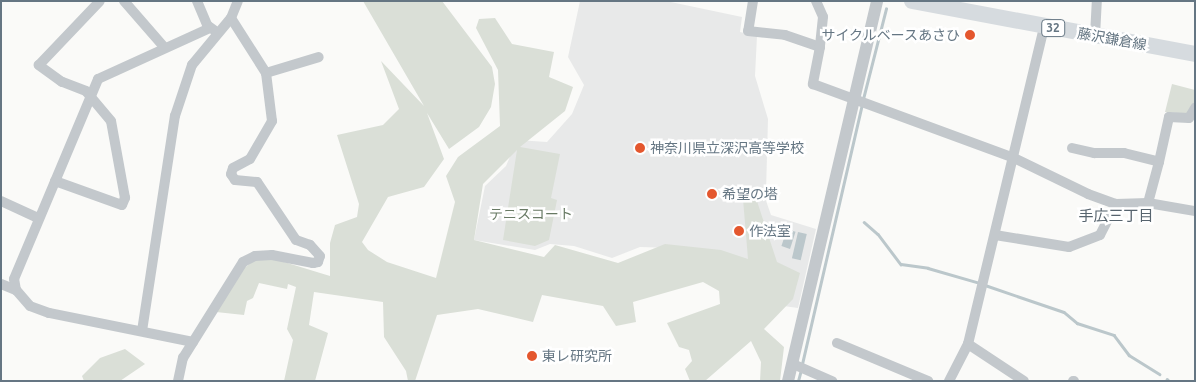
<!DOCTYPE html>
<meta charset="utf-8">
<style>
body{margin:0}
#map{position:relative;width:1196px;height:382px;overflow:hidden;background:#fafaf8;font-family:Ubuntu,"Noto Sans JP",sans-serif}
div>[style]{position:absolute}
.built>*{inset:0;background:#e8e9e9}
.green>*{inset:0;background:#dadfd7}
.water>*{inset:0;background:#bbc7cb;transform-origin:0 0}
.stream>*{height:2.5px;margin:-1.25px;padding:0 1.25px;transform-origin:1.25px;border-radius:1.25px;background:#bbc7cb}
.minor>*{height:10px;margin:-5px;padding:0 5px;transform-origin:5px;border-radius:5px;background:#c3c8cc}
.tertiary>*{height:12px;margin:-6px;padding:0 6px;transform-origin:6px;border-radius:6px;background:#c3c8cc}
.primary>*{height:16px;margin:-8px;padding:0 8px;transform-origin:8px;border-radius:8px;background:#d6dbdf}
.dots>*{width:14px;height:14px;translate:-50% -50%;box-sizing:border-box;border:2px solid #fff;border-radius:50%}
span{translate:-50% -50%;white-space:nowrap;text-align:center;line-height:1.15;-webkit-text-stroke:5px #fff;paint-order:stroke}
.shield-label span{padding:1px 4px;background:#fff;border:1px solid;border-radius:4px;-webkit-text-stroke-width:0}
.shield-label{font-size:12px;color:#657683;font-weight:700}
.poi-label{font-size:14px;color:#657683}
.right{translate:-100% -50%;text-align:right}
.left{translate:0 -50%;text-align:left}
.street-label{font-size:14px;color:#657683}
.park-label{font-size:14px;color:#687a64}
.neighbourhood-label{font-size:15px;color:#57646e}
.frame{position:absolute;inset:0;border:2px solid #657683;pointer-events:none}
</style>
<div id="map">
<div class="built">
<i style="clip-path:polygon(580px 1px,666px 1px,742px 17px,740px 32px,757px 36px,755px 76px,768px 119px,766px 192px,763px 192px,771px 215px,816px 229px,798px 308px,769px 304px,672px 248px,640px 247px,612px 258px,574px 246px,550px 244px,535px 250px,474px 240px,485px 186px,506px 166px,517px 140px,547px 142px,572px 114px,584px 85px,568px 57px)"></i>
</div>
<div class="green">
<i style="clip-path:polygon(363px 1px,442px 1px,492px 67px,495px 84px,491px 107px,479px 127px,449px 149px,427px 113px,444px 159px,424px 187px,388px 197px,362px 242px,368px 250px,387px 262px,436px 278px,455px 202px,446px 176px,458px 157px,500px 126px,498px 70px,476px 28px,479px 19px,495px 18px,512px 44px,554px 52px,549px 77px,573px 87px,565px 111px,520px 147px,560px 154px,551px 198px,557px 200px,549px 240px,535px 246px,503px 240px,517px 150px,483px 184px,474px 240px,544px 257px,555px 245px,618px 263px,665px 244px,721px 250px,748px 259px,743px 199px,755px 195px,777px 262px,800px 273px,793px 299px,764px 329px,784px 347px,780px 381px,760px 381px,761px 362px,751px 341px,705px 381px,690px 381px,685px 369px,692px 361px,689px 350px,679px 347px,667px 323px,720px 304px,719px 291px,703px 282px,633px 302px,636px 322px,616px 326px,603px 306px,542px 295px,533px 322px,478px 309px,437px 315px,415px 381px,408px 381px,406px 371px,384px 337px,383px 302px,314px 292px,309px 325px,328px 333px,315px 381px,284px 381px,293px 340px,287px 329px,296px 287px,288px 284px,287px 289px,259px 283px,253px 298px,247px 301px,244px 315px,216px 312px,244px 268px,255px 260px,271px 258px,330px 276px,330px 243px,335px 225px,357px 217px,359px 204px,337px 135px,383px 125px,399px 109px,381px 61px,424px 106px)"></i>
<i style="clip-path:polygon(1172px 84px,1195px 90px,1195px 101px,1189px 114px,1165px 112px)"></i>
<i style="clip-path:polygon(125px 349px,145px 364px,120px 381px,84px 381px,82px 376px,100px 358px)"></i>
</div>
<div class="water">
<i style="left:787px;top:229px;width:9px;height:18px;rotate:18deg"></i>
<i style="left:798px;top:232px;width:9px;height:27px;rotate:13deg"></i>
</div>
<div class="stream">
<i style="left:863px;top:99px;width:93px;rotate:-75.7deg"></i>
<i style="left:864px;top:222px;width:18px;rotate:41deg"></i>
<i style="left:878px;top:234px;width:38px;rotate:53deg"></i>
<i style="left:901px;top:264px;width:27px;rotate:8deg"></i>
<i style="left:928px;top:268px;width:54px;rotate:16.1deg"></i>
<i style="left:985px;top:285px;width:83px;rotate:18.9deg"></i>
<i style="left:1064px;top:312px;width:17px;rotate:40deg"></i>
<i style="left:1077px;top:323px;width:39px;rotate:18deg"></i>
<i style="left:1114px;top:335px;width:25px;rotate:53deg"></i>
<i style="left:1129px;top:355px;width:36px;rotate:32deg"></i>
<i style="left:802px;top:364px;width:267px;rotate:-77deg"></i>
<i style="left:1167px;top:379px;width:3px;rotate:45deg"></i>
<i style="left:798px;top:381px;width:11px;rotate:-75deg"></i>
</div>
<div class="minor">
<i style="left:124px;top:1px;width:61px;rotate:49deg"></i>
<i style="left:197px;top:1px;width:26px;rotate:67deg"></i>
<i style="left:207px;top:25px;width:9px;rotate:36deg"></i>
<i style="left:753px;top:1px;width:30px;rotate:99deg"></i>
<i style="left:748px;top:31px;width:37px;rotate:6deg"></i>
<i style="left:785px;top:35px;width:37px;rotate:19deg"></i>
<i style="left:820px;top:47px;width:38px;rotate:101deg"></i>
<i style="left:813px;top:84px;width:214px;rotate:20.2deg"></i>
<i style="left:1014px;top:158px;width:82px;rotate:25.9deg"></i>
<i style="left:1088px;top:194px;width:30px;rotate:20deg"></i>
<i style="left:1116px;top:204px;width:32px;rotate:-2deg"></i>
<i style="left:1148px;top:203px;width:48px;rotate:9.7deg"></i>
<i style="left:816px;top:1px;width:17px;rotate:66deg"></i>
<i style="left:823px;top:17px;width:30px;rotate:96deg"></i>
<i style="left:1095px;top:36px;width:35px;rotate:-87deg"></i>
<i style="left:266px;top:73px;width:55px;rotate:-16.8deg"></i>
<i style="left:1072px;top:148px;width:23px;rotate:13deg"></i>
<i style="left:1094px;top:153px;width:30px"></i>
<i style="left:1124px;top:153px;width:36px;rotate:14deg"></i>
<i style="left:1159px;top:162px;width:42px;rotate:105deg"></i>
<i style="left:1159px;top:162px;width:46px;rotate:-77.5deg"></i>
<i style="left:1169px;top:117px;width:20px;rotate:3deg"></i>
<i style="left:1189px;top:118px;width:12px;rotate:-59deg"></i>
<i style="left:55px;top:181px;width:71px;rotate:19.7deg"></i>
<i style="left:122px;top:205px;width:8px;rotate:-67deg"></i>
<i style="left:125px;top:198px;width:78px;rotate:-100.3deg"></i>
<i style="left:111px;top:121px;width:39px;rotate:-130deg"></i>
<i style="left:86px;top:91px;width:26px;rotate:-159deg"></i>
<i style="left:62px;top:82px;width:29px;rotate:-144deg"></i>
<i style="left:39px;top:65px;width:88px;rotate:-46.4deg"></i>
<i style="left:1px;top:201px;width:41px;rotate:24.7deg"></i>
<i style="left:995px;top:235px;width:75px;rotate:9.2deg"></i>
<i style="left:1069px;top:247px;width:33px;rotate:-21deg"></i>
<i style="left:1100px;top:235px;width:35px;rotate:-63deg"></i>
<i style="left:1px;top:284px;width:16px;rotate:22deg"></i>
<i style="left:142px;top:331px;width:218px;rotate:-81.3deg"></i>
<i style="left:175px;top:116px;width:54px;rotate:-71.6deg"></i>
<i style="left:192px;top:65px;width:61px;rotate:-50.3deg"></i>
<i style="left:231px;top:18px;width:18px;rotate:-68deg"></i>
<i style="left:193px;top:342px;width:147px;rotate:-168.6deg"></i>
<i style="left:49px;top:313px;width:20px;rotate:-160deg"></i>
<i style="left:30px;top:306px;width:21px;rotate:-131deg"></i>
<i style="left:16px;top:290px;width:11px;rotate:-100deg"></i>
<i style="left:14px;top:279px;width:217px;rotate:-67.2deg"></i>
<i style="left:98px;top:79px;width:123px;rotate:-24.5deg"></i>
<i style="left:837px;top:343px;width:99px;rotate:22.7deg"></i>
<i style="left:968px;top:344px;width:67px;rotate:33.5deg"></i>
<i style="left:793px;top:364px;width:43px;rotate:23.6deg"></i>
<i style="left:178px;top:381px;width:24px;rotate:-78deg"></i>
<i style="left:183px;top:358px;width:113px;rotate:-58deg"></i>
<i style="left:243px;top:262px;width:13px;rotate:-27deg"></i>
<i style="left:255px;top:256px;width:17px;rotate:-3deg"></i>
<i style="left:272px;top:255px;width:42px;rotate:11deg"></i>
<i style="left:313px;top:263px;width:5px;rotate:-11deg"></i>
<i style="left:318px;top:262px;width:6px;rotate:-72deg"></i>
<i style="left:320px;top:256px;width:15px;rotate:-132deg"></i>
<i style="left:310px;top:245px;width:15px;rotate:-160deg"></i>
<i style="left:296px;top:240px;width:70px;rotate:-123.9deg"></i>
<i style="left:257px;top:182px;width:22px;rotate:-175deg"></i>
<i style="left:235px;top:180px;width:7px;rotate:-124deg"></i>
<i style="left:231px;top:174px;width:6px;rotate:-72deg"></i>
<i style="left:233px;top:168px;width:19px;rotate:-28deg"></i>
<i style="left:250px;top:159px;width:44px;rotate:-59.9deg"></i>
<i style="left:272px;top:121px;width:48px;rotate:-97.1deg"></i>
<i style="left:266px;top:73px;width:65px;rotate:-122.5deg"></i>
<i style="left:949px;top:381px;width:42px;rotate:-62.8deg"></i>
<i style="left:968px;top:344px;width:326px;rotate:-76.5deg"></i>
<i style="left:1073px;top:381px;width:1px"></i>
</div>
<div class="tertiary">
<i style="left:788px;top:381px;width:390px;rotate:-76.8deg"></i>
</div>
<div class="primary">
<i style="left:912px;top:1px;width:288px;rotate:10.6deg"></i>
</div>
<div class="dots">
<i style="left:970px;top:35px;background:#e4572e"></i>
<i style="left:640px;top:148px;background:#e4572e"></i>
<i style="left:712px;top:194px;background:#e4572e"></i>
<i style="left:739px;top:231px;background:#e4572e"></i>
<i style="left:532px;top:356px;background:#e4572e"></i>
</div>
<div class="shield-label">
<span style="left:1053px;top:28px">32</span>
</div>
<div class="poi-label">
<span class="right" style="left:960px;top:35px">サイクルベースあさひ</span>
<span class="left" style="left:650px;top:148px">神奈川県立深沢高等学校</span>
<span class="left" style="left:722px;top:194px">希望の塔</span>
<span class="left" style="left:749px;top:231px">作法室</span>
<span class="left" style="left:542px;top:356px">東レ研究所</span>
</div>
<div class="street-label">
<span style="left:1112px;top:39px;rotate:10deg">藤沢鎌倉線</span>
</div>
<div class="park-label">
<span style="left:531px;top:214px">テニスコート</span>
</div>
<div class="neighbourhood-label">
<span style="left:1116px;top:216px">手広三丁目</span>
</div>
<div class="frame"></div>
</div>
